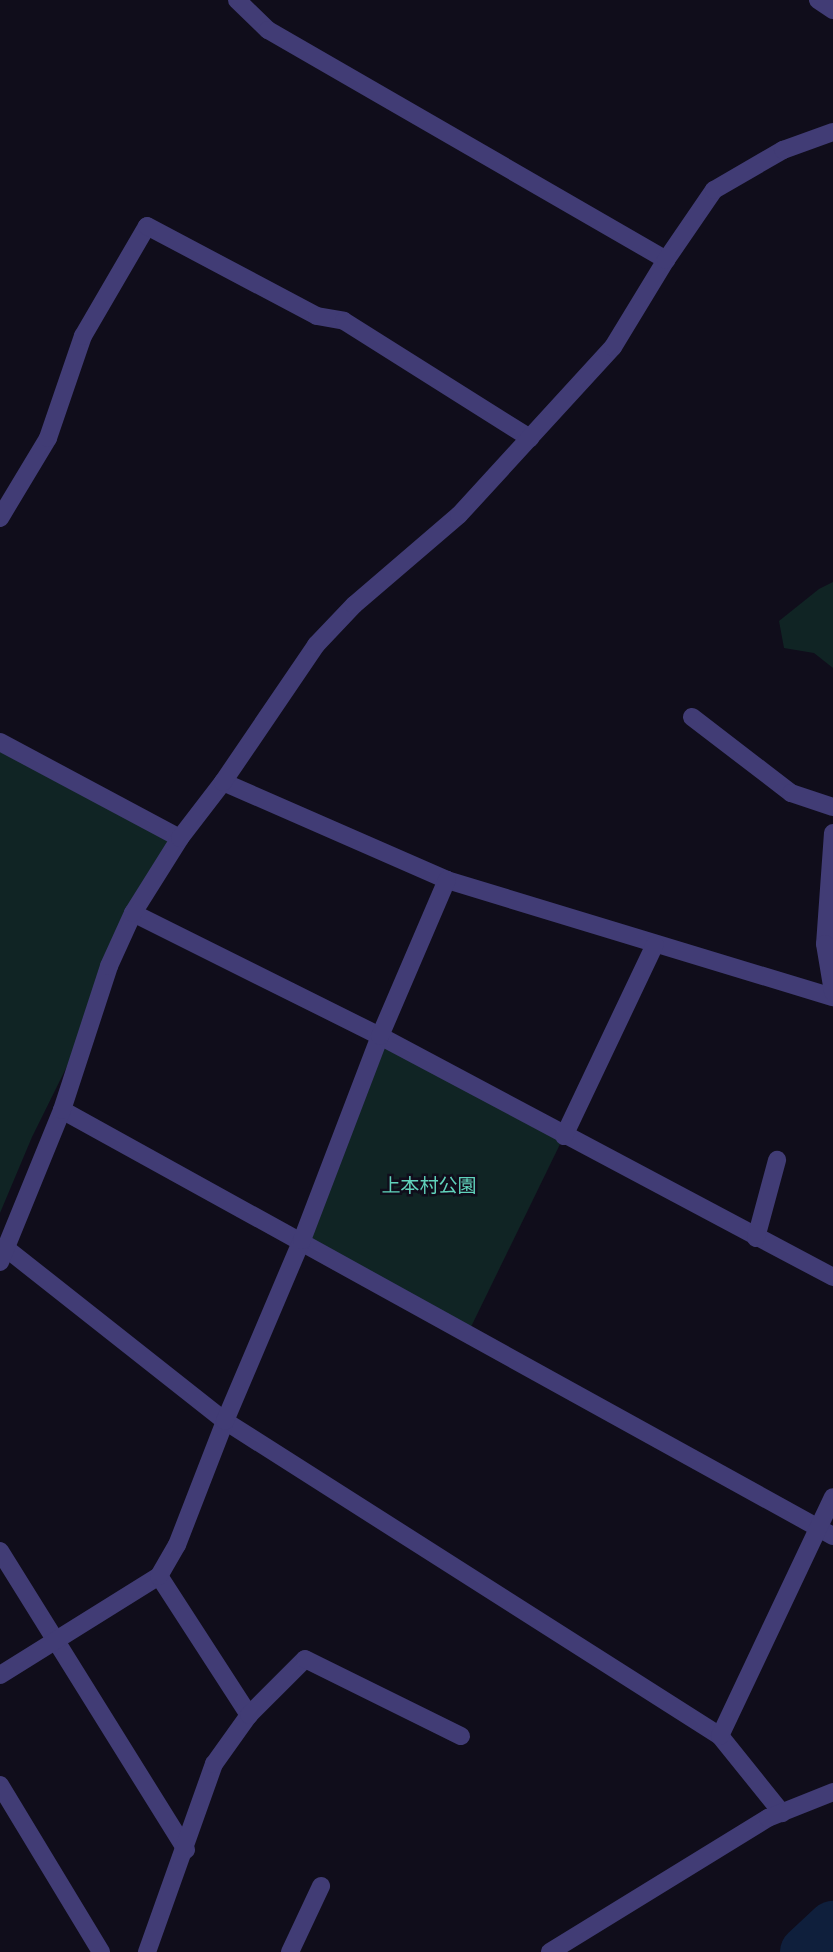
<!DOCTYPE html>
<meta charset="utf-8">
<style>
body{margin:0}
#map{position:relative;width:833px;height:1952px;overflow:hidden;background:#100d1b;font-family:Roboto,"Noto Sans JP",sans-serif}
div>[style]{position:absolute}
.green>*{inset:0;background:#102424}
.river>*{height:52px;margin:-26px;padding:0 26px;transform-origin:26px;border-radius:26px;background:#0f1f3c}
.minor>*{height:18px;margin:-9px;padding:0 9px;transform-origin:9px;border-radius:9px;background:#413c75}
.tertiary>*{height:18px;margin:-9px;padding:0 9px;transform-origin:9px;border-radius:9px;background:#413c75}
span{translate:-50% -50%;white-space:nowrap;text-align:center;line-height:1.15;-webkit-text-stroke:5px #100d1b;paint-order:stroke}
.park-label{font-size:19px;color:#60d2bb}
</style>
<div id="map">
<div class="green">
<i style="clip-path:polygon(833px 582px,833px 668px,814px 653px,784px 648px,779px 621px,819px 589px)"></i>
<i style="clip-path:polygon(0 748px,180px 838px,32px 1137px,0 1213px)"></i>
<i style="clip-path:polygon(380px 1036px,564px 1136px,468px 1333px,302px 1240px)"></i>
</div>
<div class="river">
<i style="left:806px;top:1952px;width:37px;rotate:-43deg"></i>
</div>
<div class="minor">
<i style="left:237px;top:0;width:43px;rotate:44.1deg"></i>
<i style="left:268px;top:30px;width:460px;rotate:30deg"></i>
<i style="left:818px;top:0;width:18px;rotate:34deg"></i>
<i style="left:0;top:518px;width:93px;rotate:-59deg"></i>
<i style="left:48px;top:438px;width:108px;rotate:-71.1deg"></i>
<i style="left:83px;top:336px;width:127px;rotate:-59.8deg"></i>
<i style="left:147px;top:226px;width:192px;rotate:27.9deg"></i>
<i style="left:317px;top:316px;width:27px;rotate:10deg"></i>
<i style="left:344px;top:321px;width:220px;rotate:32.2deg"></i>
<i style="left:692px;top:717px;width:125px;rotate:37.5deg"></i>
<i style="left:791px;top:793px;width:44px;rotate:18.4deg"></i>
<i style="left:0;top:742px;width:204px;rotate:28.1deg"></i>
<i style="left:223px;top:782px;width:244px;rotate:23.6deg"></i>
<i style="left:447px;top:880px;width:403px;rotate:16.9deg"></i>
<i style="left:833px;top:833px;width:111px;rotate:94.1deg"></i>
<i style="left:825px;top:944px;width:49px;rotate:80.5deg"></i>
<i style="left:133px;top:913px;width:276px;rotate:26.5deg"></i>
<i style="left:380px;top:1036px;width:513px;rotate:28.01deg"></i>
<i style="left:62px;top:1110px;width:881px;rotate:28.92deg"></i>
<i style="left:564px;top:1136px;width:212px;rotate:-64.6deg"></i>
<i style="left:756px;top:1238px;width:81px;rotate:-74.9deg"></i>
<i style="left:7px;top:1249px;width:278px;rotate:38.3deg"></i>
<i style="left:225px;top:1421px;width:587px;rotate:32.47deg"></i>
<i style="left:720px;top:1736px;width:99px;rotate:51.2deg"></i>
<i style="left:0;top:1262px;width:164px;rotate:-67.8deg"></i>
<i style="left:62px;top:1110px;width:151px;rotate:-71.9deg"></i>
<i style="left:109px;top:966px;width:58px;rotate:-65.6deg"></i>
<i style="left:133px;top:913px;width:89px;rotate:-57.9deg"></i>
<i style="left:180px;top:838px;width:71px;rotate:-52.5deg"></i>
<i style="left:223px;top:782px;width:166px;rotate:-55.8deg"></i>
<i style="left:316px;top:645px;width:55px;rotate:-46.5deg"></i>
<i style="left:354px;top:605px;width:138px;rotate:-40.6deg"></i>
<i style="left:459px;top:515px;width:228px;rotate:-47.5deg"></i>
<i style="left:613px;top:347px;width:102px;rotate:-58.7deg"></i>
<i style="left:666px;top:260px;width:85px;rotate:-55.6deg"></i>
<i style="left:714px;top:190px;width:80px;rotate:-30.1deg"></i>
<i style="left:783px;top:150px;width:53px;rotate:-19.8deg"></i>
<i style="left:0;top:1551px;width:352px;rotate:58.1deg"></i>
<i style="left:0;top:1675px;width:187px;rotate:-31.9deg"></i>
<i style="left:159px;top:1576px;width:166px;rotate:57.1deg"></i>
<i style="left:720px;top:1736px;width:264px;rotate:-64.7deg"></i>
<i style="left:0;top:1785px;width:195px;rotate:58.8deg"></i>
<i style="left:147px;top:1952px;width:200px;rotate:-70.4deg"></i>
<i style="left:214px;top:1764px;width:60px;rotate:-54.5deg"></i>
<i style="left:249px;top:1715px;width:79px;rotate:-45deg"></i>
<i style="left:305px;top:1659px;width:174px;rotate:26.3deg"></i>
<i style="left:290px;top:1952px;width:73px;rotate:-64.8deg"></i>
<i style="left:550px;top:1952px;width:256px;rotate:-31.6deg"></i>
<i style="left:768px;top:1818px;width:70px;rotate:-21.8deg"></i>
</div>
<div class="tertiary">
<i style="left:159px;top:1576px;width:36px;rotate:-60deg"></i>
<i style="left:177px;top:1545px;width:133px;rotate:-68.8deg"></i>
<i style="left:225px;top:1421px;width:197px;rotate:-67deg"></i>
<i style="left:302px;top:1240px;width:218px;rotate:-69.1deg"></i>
<i style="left:380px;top:1036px;width:170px;rotate:-66.8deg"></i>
</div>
<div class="park-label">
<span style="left:429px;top:1186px">上本村公園</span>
</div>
</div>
